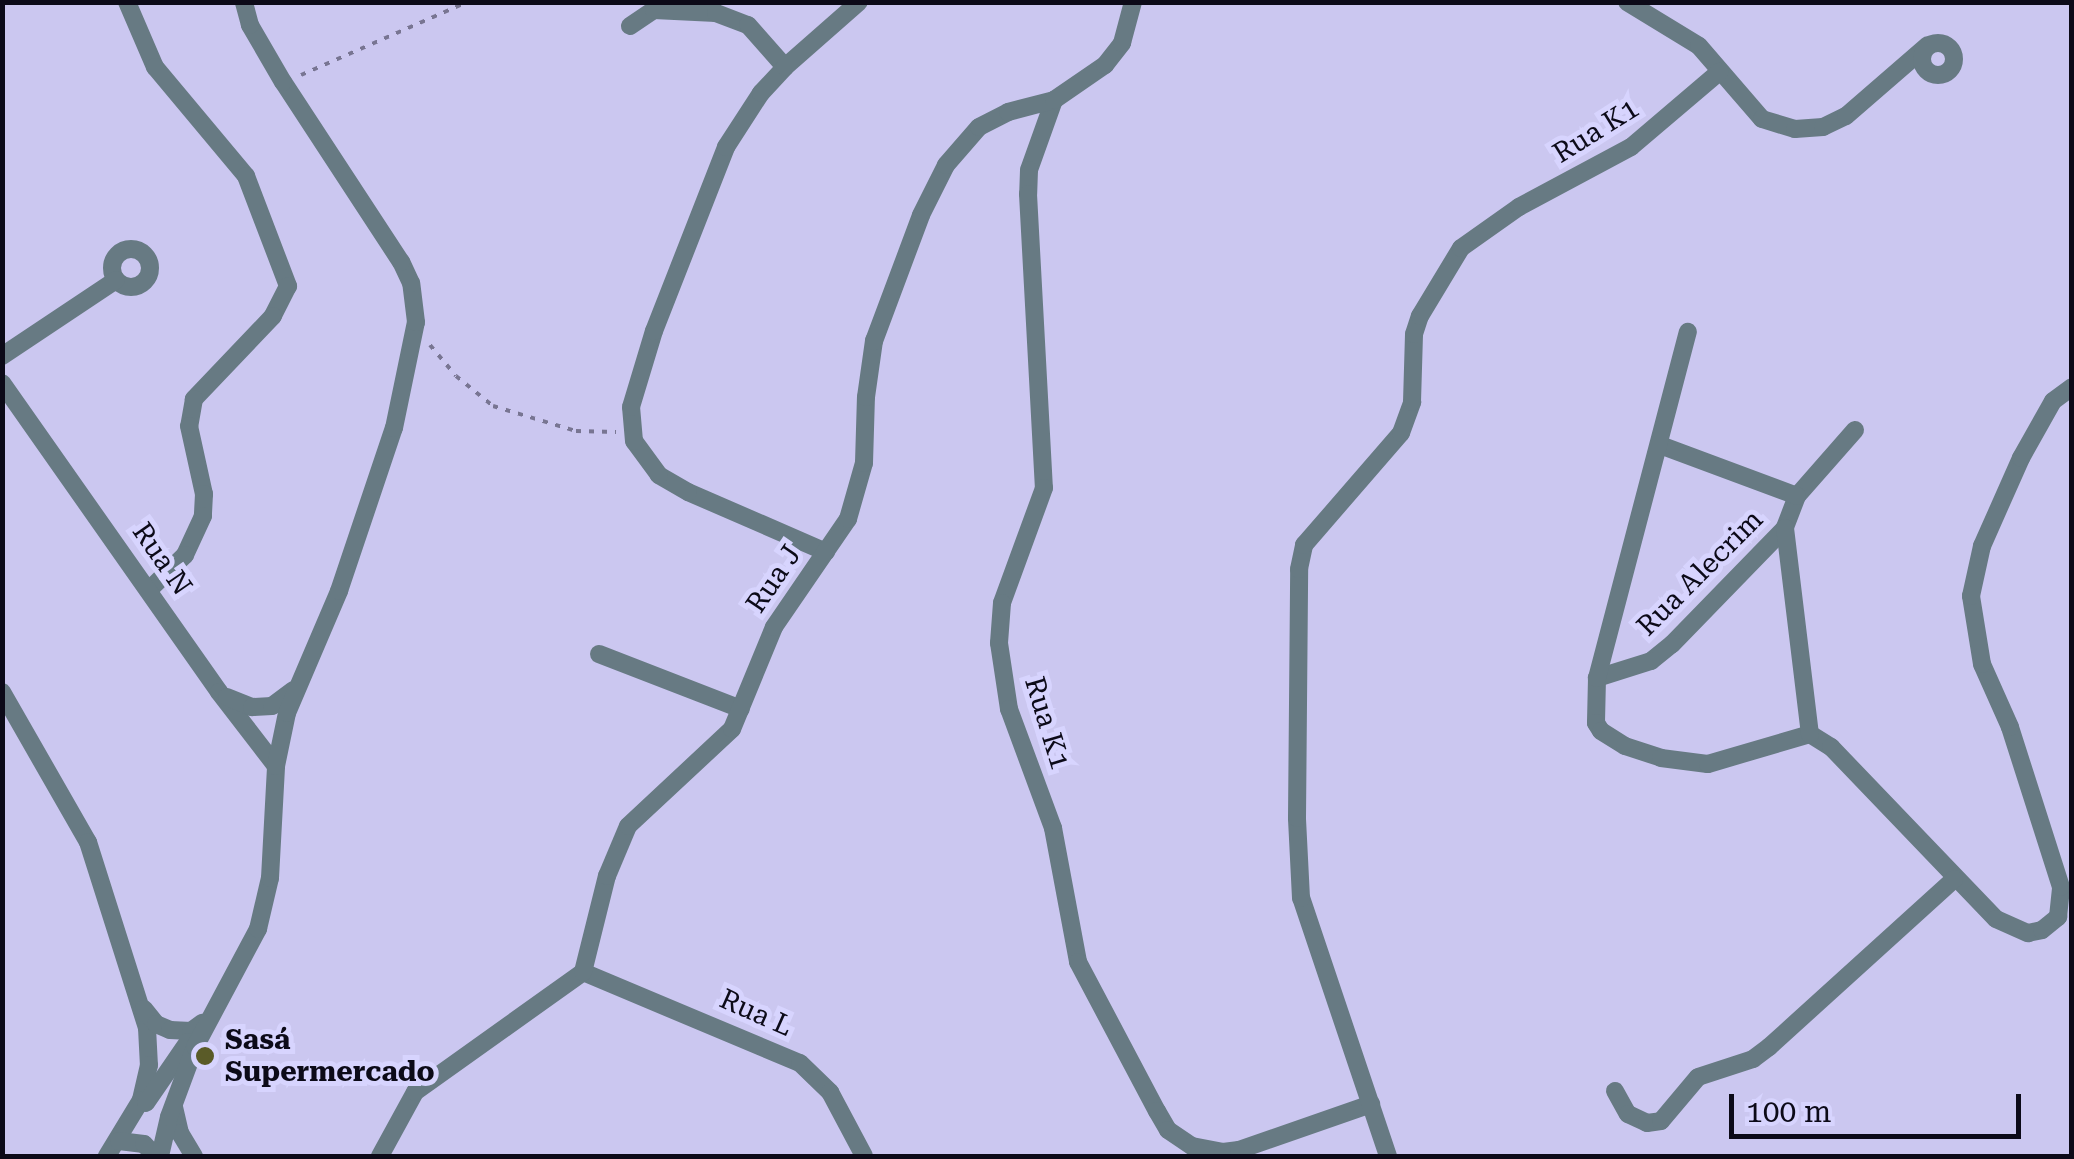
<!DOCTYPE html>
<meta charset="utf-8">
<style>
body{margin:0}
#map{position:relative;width:2074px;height:1159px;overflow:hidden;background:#cbc7f0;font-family:"Roboto Serif",serif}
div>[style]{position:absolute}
.path>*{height:4px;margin-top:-2px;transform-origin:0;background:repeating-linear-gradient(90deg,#787592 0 5px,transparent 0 13px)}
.minor>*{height:18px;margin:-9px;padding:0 9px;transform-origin:9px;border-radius:9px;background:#677a83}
.minor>.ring{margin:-9px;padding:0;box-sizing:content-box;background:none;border:18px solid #677a83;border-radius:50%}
.dots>*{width:28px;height:28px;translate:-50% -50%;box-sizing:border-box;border:5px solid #d7d4fe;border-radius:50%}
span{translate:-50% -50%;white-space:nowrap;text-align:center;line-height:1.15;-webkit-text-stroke:10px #d7d4fe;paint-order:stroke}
.street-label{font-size:28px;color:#0c0a18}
.poi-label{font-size:28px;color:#0c0a18;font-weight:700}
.left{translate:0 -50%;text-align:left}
.frame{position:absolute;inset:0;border:5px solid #0c0a18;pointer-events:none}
.scale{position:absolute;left:1729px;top:1094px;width:292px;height:45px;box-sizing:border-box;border:5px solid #0c0a18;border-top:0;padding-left:12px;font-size:30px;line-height:35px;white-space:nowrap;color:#0c0a18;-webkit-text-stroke:8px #d7d4fe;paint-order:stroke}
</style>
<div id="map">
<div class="path">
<i style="left:301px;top:75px;width:181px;rotate:-23.7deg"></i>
<i style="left:430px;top:345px;width:40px;rotate:50deg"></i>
<i style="left:456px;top:376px;width:48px;rotate:39deg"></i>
<i style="left:493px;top:406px;width:87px;rotate:16.8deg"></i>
<i style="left:576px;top:431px;width:40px;rotate:1.4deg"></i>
</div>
<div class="minor">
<i style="left:127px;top:2px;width:71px;rotate:66.7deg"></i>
<i style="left:155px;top:67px;width:142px;rotate:50.1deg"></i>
<i style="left:246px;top:176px;width:118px;rotate:69.1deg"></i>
<i style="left:288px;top:286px;width:34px;rotate:117deg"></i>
<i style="left:273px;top:316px;width:115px;rotate:133.6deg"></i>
<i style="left:194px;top:399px;width:27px;rotate:100deg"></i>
<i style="left:189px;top:426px;width:70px;rotate:77.6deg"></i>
<i style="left:204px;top:494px;width:22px;rotate:93deg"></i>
<i style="left:203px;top:516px;width:43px;rotate:114.8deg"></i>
<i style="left:185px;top:555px;width:49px;rotate:135.8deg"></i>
<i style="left:1627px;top:2px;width:84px;rotate:31.4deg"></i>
<i style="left:1699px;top:46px;width:96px;rotate:49.2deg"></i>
<i style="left:1762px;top:119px;width:34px;rotate:17deg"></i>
<i style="left:1795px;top:129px;width:28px;rotate:-4deg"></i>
<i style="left:1823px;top:127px;width:25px;rotate:-26deg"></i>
<i style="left:1846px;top:116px;width:108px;rotate:-40.9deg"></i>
<i style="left:630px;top:26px;width:29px;rotate:-34deg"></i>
<i style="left:654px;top:10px;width:62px;rotate:2.8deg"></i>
<i style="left:716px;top:13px;width:34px;rotate:21deg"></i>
<i style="left:748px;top:25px;width:56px;rotate:48.6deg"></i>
<i class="ring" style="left:1922px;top:43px;width:14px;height:14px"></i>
<i style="left:1054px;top:100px;width:74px;rotate:109.7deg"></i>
<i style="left:1029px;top:170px;width:24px;rotate:92deg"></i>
<i style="left:1028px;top:194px;width:294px;rotate:86.9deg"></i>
<i style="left:1044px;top:488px;width:122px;rotate:110.1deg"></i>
<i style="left:1002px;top:603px;width:40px;rotate:94.3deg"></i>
<i style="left:999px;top:643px;width:67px;rotate:81.4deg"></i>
<i style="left:1009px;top:709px;width:127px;rotate:69.7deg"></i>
<i style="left:1053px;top:828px;width:136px;rotate:79.4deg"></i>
<i style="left:1078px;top:962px;width:169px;rotate:62.1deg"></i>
<i style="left:1157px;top:1111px;width:22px;rotate:60deg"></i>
<i style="left:1168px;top:1130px;width:29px;rotate:34deg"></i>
<i style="left:1192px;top:1146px;width:32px;rotate:11deg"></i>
<i style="left:1223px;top:1152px;width:16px;rotate:-7deg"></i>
<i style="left:1239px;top:1150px;width:140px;rotate:-19.2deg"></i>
<i class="ring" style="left:112px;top:249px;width:20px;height:20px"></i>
<i style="left:2px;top:356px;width:137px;rotate:-33.7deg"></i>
<i style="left:2px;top:383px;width:378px;rotate:54.9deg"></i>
<i style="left:219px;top:692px;width:93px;rotate:52.4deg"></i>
<i style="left:1855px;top:430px;width:88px;rotate:131.3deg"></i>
<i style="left:1797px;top:496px;width:34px;rotate:111deg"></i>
<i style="left:1785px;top:528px;width:162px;rotate:134.2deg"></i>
<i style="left:1672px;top:644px;width:27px;rotate:141deg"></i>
<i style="left:1651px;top:661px;width:57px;rotate:162.5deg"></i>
<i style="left:1597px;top:678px;width:45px;rotate:91.3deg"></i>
<i style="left:1596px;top:723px;width:9px;rotate:58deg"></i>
<i style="left:1601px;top:731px;width:28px;rotate:32deg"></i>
<i style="left:1625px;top:746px;width:38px;rotate:18deg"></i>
<i style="left:1661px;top:758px;width:47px;rotate:7.3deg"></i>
<i style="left:1708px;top:764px;width:106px;rotate:-16.4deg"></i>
<i style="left:1810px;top:734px;width:25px;rotate:32deg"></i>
<i style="left:1831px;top:747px;width:238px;rotate:46.2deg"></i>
<i style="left:1996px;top:919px;width:35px;rotate:24deg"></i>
<i style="left:2028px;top:933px;width:14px;rotate:-12deg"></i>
<i style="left:2042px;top:930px;width:21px;rotate:-39deg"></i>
<i style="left:2058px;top:917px;width:30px;rotate:-84deg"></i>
<i style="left:2061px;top:887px;width:168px;rotate:-107.7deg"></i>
<i style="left:2010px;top:727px;width:69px;rotate:-114deg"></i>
<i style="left:1982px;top:664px;width:69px;rotate:-99.2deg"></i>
<i style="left:1971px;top:596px;width:51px;rotate:-77.6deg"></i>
<i style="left:1982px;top:546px;width:96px;rotate:-66.1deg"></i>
<i style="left:2021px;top:458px;width:65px;rotate:-60.7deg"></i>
<i style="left:2053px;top:401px;width:24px;rotate:-36deg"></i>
<i style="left:1660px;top:445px;width:146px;rotate:20.4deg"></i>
<i style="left:1785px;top:528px;width:208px;rotate:83.1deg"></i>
<i style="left:826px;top:552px;width:150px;rotate:-156.5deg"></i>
<i style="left:688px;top:492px;width:34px;rotate:-150deg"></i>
<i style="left:659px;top:475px;width:42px;rotate:-126.3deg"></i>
<i style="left:634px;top:441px;width:34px;rotate:-95deg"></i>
<i style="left:631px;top:407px;width:79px;rotate:-73.2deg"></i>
<i style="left:654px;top:331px;width:198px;rotate:-68.6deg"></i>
<i style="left:726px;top:147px;width:64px;rotate:-57.1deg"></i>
<i style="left:761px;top:93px;width:35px;rotate:-47deg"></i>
<i style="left:785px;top:67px;width:98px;rotate:-41.3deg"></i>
<i style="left:599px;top:654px;width:152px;rotate:21.2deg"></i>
<i style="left:1597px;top:678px;width:358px;rotate:-75.3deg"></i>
<i style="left:2px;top:692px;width:173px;rotate:60.2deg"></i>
<i style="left:88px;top:842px;width:195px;rotate:72.4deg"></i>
<i style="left:147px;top:1028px;width:37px;rotate:87deg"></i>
<i style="left:149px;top:1065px;width:36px;rotate:103deg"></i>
<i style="left:141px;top:1100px;width:66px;rotate:121.3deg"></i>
<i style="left:227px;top:697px;width:27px;rotate:22deg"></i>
<i style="left:252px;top:707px;width:20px;rotate:-3deg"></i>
<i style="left:272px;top:706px;width:26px;rotate:-37deg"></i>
<i style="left:583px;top:972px;width:235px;rotate:22.8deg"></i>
<i style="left:800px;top:1063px;width:42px;rotate:44deg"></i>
<i style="left:830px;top:1092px;width:72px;rotate:62deg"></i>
<i style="left:144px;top:1009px;width:19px;rotate:51deg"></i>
<i style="left:156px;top:1024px;width:15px;rotate:23deg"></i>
<i style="left:170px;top:1030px;width:21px;rotate:3deg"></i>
<i style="left:191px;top:1031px;width:14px;rotate:-36deg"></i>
<i style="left:1615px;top:1091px;width:26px;rotate:61deg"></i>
<i style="left:1628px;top:1114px;width:21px;rotate:25deg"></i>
<i style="left:1647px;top:1123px;width:14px;rotate:-8deg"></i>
<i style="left:1661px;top:1121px;width:57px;rotate:-49.9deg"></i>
<i style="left:1698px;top:1077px;width:58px;rotate:-18.1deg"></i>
<i style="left:1753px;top:1059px;width:20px;rotate:-37deg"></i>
<i style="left:1769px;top:1047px;width:250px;rotate:-42.2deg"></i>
<i style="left:146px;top:1103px;width:74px;rotate:-55.5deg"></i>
<i style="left:174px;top:1107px;width:27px;rotate:77deg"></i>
<i style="left:180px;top:1133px;width:27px;rotate:59deg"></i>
<i style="left:119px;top:1141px;width:25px;rotate:7deg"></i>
<i style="left:144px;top:1144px;width:16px;rotate:47deg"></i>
<i style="left:160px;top:1156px;width:40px;rotate:-77deg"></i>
<i style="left:169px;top:1117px;width:75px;rotate:-69.6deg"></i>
<i style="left:195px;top:1047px;width:134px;rotate:-61.9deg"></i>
<i style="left:258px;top:929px;width:52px;rotate:-76.8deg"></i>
<i style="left:270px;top:878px;width:112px;rotate:-86.9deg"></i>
<i style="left:276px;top:766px;width:54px;rotate:-78.3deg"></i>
<i style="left:287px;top:713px;width:133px;rotate:-66.9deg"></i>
<i style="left:339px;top:591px;width:172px;rotate:-71.4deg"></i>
<i style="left:394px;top:428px;width:108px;rotate:-78.3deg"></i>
<i style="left:416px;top:322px;width:39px;rotate:-97deg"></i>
<i style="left:411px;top:283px;width:23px;rotate:-115deg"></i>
<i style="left:401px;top:262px;width:215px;rotate:-123.2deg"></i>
<i style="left:283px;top:82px;width:66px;rotate:-120.1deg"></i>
<i style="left:250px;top:25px;width:24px;rotate:-105deg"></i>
<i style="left:380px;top:1156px;width:73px;rotate:-61.3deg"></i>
<i style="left:415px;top:1092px;width:206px;rotate:-35.5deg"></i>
<i style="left:583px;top:972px;width:99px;rotate:-76deg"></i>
<i style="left:607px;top:876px;width:54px;rotate:-67.2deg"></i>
<i style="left:628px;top:826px;width:142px;rotate:-43deg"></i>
<i style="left:732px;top:729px;width:110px;rotate:-67.6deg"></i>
<i style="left:774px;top:627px;width:131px;rotate:-55.6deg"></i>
<i style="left:848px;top:519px;width:58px;rotate:-74.1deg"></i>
<i style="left:864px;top:463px;width:66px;rotate:-88.3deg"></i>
<i style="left:866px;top:397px;width:57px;rotate:-81.9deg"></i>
<i style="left:874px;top:341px;width:134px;rotate:-69.5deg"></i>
<i style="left:921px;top:215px;width:56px;rotate:-63.4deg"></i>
<i style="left:946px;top:165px;width:50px;rotate:-49deg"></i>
<i style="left:979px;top:127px;width:33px;rotate:-27deg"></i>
<i style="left:1008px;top:112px;width:48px;rotate:-14.6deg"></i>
<i style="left:1054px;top:100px;width:62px;rotate:-34.5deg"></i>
<i style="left:1105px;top:65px;width:28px;rotate:-52deg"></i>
<i style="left:1122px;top:43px;width:42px;rotate:-75deg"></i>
<i style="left:1388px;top:1156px;width:272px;rotate:-108.6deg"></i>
<i style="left:1301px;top:898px;width:80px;rotate:-92.9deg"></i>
<i style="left:1297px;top:818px;width:249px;rotate:-89.5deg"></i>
<i style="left:1299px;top:569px;width:25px;rotate:-78deg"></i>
<i style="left:1304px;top:545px;width:148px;rotate:-49.1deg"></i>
<i style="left:1401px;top:433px;width:33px;rotate:-70deg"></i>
<i style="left:1412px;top:402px;width:68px;rotate:-88.3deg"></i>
<i style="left:1414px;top:334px;width:19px;rotate:-72deg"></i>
<i style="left:1420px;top:316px;width:79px;rotate:-58.9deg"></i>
<i style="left:1461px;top:248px;width:71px;rotate:-35.3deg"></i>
<i style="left:1519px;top:207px;width:127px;rotate:-28.2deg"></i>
<i style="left:1631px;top:147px;width:116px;rotate:-40.4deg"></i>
</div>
<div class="dots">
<i style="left:205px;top:1056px;background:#5a5b28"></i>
</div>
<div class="street-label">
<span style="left:1596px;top:131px;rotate:-32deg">Rua K1</span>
<span style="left:162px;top:559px;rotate:55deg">Rua N</span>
<span style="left:1700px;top:573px;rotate:-45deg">Rua Alecrim</span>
<span style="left:774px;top:579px;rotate:-56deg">Rua J</span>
<span style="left:1047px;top:723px;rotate:73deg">Rua K1</span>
<span style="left:756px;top:1013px;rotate:24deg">Rua L</span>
</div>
<div class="poi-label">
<span class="left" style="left:225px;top:1056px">Sasá<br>Supermercado</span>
</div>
<div class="frame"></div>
<div class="scale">100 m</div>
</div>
